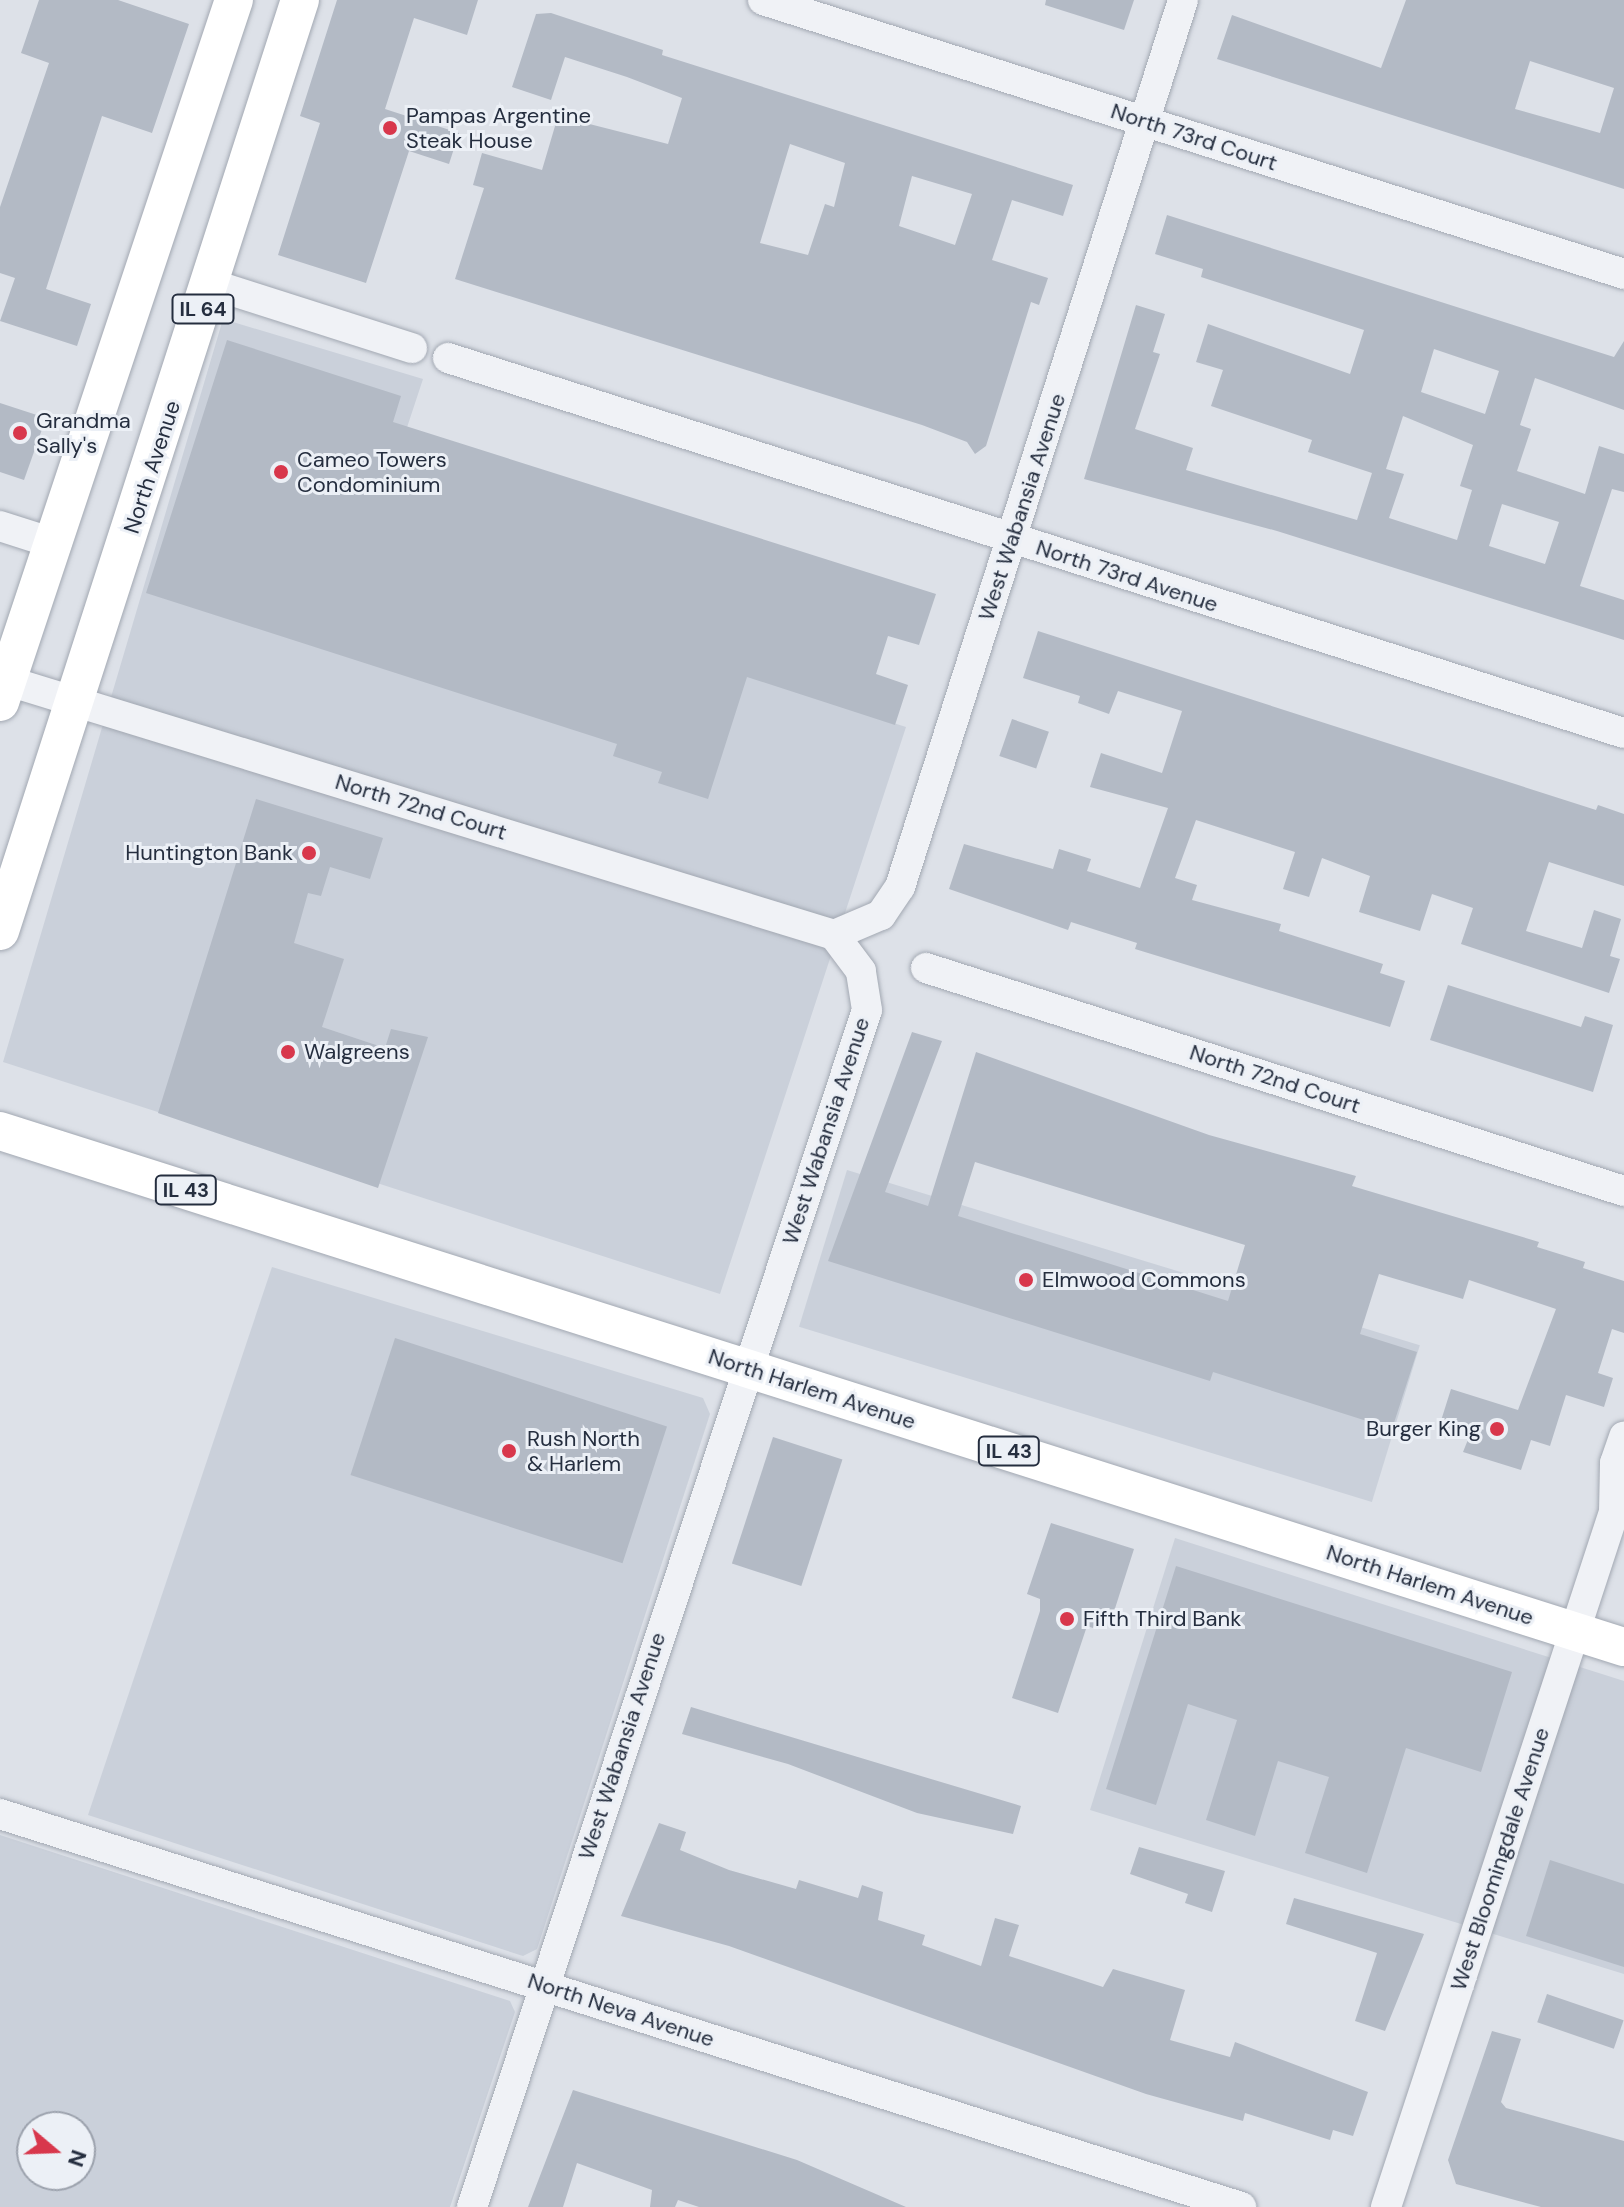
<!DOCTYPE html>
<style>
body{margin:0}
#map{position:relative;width:1624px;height:2207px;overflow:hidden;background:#dde1e8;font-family:"DM Sans",sans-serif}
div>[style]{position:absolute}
.built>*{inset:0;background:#cad0da;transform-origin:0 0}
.building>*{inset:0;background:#b3bac5;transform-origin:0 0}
.roads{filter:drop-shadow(0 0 2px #a2a8b2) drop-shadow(0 0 2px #a2a8b2)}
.minor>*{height:30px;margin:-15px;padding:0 15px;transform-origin:15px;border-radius:15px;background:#f0f2f6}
.major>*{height:38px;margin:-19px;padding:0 19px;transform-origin:19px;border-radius:19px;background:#fff}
.dots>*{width:22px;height:22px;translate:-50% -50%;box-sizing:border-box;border:4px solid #ecf0f6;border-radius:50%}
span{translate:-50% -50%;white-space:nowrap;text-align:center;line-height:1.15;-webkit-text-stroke:6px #ecf0f6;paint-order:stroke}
.shield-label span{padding:2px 6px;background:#ecf0f6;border:2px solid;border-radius:6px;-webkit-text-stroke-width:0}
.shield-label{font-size:20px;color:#252e3f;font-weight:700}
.poi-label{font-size:22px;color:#252e3f}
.left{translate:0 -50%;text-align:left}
.right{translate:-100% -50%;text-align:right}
.street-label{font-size:22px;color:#252e3f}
.north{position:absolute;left:16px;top:2111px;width:80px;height:80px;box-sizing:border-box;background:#ecf0f6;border:2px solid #9ca2ad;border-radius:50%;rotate:109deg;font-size:22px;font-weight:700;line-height:32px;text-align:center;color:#252e3f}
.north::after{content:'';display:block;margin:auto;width:28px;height:36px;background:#d8374c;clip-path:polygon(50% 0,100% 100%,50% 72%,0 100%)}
</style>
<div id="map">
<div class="built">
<i style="clip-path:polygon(223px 319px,423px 379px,386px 491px,656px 647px,906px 727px,720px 1294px,3px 1062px)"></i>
<i style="left:847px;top:1170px;width:599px;height:164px;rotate:17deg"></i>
<i style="clip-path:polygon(272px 1267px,703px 1398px,710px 1414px,537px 1949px,523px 1956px,88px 1815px)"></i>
<i style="clip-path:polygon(1175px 1538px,1624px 1681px,1624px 1974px,1090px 1810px)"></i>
<i style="clip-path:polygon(evenodd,0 1835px,510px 2001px,515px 2012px,450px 2207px,0 2207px,0 1835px,32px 2127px,80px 2127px,80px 2175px,32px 2175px,32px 2127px)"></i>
</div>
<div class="building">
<i style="clip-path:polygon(39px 0,118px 0,189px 24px,152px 133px,102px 116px,46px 289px,91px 304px,77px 346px,0 321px,15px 278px,0 273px,0 207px,49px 63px,21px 53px)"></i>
<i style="clip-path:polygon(337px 0,478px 0,467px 35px,414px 18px,385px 109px,459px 133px,449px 164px,409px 151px,366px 283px,278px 255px,320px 123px,300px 116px)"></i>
<i style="clip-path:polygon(1046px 0,1134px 0,1124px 30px,1045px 5px)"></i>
<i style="clip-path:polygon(evenodd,1406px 0,1624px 0,1624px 189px,1217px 59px,1232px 15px,1381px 68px,1406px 0,1530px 61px,1614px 88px,1600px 133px,1515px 109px,1530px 61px)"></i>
<i style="clip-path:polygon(evenodd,551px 13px,663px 50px,662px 55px,1073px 185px,1063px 216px,1012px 200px,992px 260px,1048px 278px,1039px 305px,1031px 302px,986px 446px,975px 454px,967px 442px,922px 425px,455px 279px,484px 188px,473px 185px,482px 153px,542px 170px,558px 116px,668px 144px,682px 98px,627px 77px,565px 57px,551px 100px,512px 87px,536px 14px,551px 13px,790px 144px,845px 163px,834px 207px,825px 204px,808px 255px,760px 243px,790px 144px,551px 13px,912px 176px,972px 194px,955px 245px,899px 226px,912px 176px)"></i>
<i style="clip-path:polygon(evenodd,1167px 215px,1614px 357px,1624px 341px,1624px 410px,1535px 378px,1520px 425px,1531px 429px,1517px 471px,1585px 494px,1599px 446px,1624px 454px,1624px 492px,1612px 489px,1580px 586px,1624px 600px,1624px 640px,1277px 531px,1084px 479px,1136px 305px,1165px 314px,1153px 352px,1160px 354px,1135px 429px,1193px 448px,1186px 470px,1357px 520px,1372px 473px,1308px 452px,1312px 440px,1211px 406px,1223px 370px,1196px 362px,1208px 324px,1350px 374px,1364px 330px,1201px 277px,1203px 269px,1155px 254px,1167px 215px,1434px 349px,1499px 371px,1485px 414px,1421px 392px,1434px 349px,1167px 215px,1403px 416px,1473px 445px,1460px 486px,1472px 490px,1457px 540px,1389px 518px,1404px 474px,1386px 469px,1403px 416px,1167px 215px,1502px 504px,1559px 522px,1545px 564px,1489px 546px,1502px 504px)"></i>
<i style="clip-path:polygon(227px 340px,401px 396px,393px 422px,936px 594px,919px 645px,888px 636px,876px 674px,908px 685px,895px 725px,747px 677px,708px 799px,658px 783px,662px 772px,613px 756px,617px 744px,146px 593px)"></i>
<i style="clip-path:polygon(0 403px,46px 418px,24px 480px,0 472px)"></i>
<i style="clip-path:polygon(1038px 631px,1596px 810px,1598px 805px,1624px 814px,1624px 886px,1549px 862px,1526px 931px,1582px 948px,1594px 910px,1621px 919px,1610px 956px,1620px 959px,1609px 993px,1461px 944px,1473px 908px,1432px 894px,1420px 931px,1359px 912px,1370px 876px,1322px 858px,1309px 897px,1283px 889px,1295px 852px,1196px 820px,1175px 878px,1197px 885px,1192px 900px,1281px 924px,1279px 931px,1383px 964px,1380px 973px,1405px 981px,1390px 1027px,1135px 949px,1137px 943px,1071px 922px,1068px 930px,949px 889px,964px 844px,1053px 869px,1059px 849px,1091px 859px,1087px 871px,1140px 888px,1168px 808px,1090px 787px,1101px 753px,1162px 773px,1182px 711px,1118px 691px,1109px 714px,1078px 703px,1080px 696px,1023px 678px)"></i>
<i style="left:1012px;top:719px;width:39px;height:39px;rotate:19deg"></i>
<i style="clip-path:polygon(256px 799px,383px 838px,370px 879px,330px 867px,321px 896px,308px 893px,294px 943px,344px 959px,322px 1027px,385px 1048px,391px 1029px,428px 1037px,378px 1188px,158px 1113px)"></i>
<i style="clip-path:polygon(1448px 985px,1581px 1027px,1585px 1016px,1613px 1025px,1593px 1092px,1430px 1040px)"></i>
<i style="clip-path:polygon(evenodd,912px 1032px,942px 1041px,885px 1192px,928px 1206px,976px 1052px,1209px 1135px,1356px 1176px,1352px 1186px,1539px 1242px,1537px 1247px,1585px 1262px,1583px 1268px,1624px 1281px,1624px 1333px,1612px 1329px,1598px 1373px,1613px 1378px,1604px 1407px,1566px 1395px,1550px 1446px,1531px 1440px,1521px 1470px,1463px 1452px,1469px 1437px,1439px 1427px,1451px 1389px,1518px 1410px,1556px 1309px,1469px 1280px,1463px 1299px,1379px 1274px,1360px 1334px,1417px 1352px,1392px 1429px,1213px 1372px,1210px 1381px,828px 1261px,912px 1032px,975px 1162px,1245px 1245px,1228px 1301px,958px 1216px,975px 1162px)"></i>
<i style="left:395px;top:1338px;width:286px;height:144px;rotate:18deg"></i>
<i style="left:773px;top:1437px;width:73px;height:133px;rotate:18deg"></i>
<i style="clip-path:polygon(1051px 1523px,1134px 1549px,1111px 1621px,1097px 1617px,1093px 1628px,1087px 1626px,1058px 1713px,1012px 1698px,1040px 1611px,1040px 1599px,1027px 1594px)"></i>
<i style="clip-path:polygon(1176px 1566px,1512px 1672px,1481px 1772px,1406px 1748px,1367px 1873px,1305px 1853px,1329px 1777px,1278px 1761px,1255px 1836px,1206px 1820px,1237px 1720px,1188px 1704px,1156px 1805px,1106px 1789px)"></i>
<i style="clip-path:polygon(691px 1707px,1021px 1806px,1013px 1834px,917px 1813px,788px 1764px,682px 1734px)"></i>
<i style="clip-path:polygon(659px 1823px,686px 1832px,680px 1850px,729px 1870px,796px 1889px,799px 1880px,858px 1898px,862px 1885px,883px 1892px,878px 1920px,925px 1935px,922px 1945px,981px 1966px,995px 1918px,1019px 1925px,1009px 1956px,1103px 1987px,1113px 1969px,1185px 1990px,1170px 2040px,1230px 2057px,1235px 2042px,1368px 2092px,1353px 2136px,1333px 2130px,1330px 2140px,1245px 2113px,1243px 2121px,1146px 2094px,729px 1946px,621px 1916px)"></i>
<i style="clip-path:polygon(1139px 1847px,1225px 1871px,1212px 1912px,1185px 1903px,1188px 1894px,1130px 1874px)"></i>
<i style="clip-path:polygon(1550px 1860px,1624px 1884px,1624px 1967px,1526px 1936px)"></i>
<i style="clip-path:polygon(1294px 1898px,1424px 1934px,1385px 2031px,1355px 2021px,1377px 1953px,1286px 1924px)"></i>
<i style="left:1547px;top:1994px;width:81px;height:30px;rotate:19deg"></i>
<i style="clip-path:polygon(1492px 2031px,1521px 2039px,1501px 2102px,1506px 2108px,1624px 2141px,1624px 2207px,1541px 2207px,1456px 2184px,1448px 2160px)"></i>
<i style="clip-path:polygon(573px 2090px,797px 2160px,906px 2207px,699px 2207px,678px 2200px,675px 2207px,650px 2207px,652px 2190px,577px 2163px,563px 2207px,528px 2207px)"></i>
</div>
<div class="roads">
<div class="minor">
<i style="left:763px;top:0;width:904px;rotate:17.65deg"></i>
<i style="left:211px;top:284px;width:211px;rotate:17.7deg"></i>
<i style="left:448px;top:358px;width:1234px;rotate:17.69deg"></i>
<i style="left:0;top:526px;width:59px;rotate:17.8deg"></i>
<i style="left:8px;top:681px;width:864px;rotate:17.09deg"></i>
<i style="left:834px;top:935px;width:51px;rotate:-23.1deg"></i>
<i style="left:881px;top:915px;width:34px;rotate:-56deg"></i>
<i style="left:900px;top:887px;width:931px;rotate:-72.3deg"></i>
<i style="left:926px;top:968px;width:733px;rotate:17.72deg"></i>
<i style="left:0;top:1814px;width:1302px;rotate:17.57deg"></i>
<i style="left:472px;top:2207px;width:1260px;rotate:-71.74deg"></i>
<i style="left:867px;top:1010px;width:39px;rotate:-99deg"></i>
<i style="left:861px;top:971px;width:45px;rotate:-126.9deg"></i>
<i style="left:1386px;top:2207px;width:731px;rotate:-71.84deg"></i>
<i style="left:1614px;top:1512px;width:49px;rotate:-88.8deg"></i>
<i style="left:1615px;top:1463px;width:28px;rotate:-71deg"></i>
</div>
<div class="major">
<i style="left:0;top:702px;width:740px;rotate:-71.57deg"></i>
<i style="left:0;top:931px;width:978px;rotate:-72.14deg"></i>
<i style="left:0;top:1131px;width:1704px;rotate:17.63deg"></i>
</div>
</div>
<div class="dots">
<i style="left:390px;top:128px;background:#d8374c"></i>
<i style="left:20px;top:433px;background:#d8374c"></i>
<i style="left:281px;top:472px;background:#d8374c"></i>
<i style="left:309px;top:853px;background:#d8374c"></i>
<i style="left:288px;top:1052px;background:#d8374c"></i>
<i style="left:1026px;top:1280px;background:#d8374c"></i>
<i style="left:1497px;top:1429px;background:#d8374c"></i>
<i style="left:509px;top:1451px;background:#d8374c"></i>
<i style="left:1067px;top:1619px;background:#d8374c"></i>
</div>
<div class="shield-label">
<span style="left:203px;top:309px">IL 64</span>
<span style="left:186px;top:1190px">IL 43</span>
<span style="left:1009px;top:1451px">IL 43</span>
</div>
<div class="poi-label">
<span class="left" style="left:406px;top:128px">Pampas Argentine<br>Steak House</span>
<span class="left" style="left:36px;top:433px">Grandma<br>Sally's</span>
<span class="left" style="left:297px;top:472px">Cameo Towers<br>Condominium</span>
<span class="right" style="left:293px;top:853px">Huntington Bank</span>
<span class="left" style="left:304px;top:1052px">Walgreens</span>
<span class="left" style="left:1042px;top:1280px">Elmwood Commons</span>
<span class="right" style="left:1481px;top:1429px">Burger King</span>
<span class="left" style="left:527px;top:1451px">Rush North<br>&amp; Harlem</span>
<span class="left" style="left:1083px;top:1619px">Fifth Third Bank</span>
</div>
<div class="street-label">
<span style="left:1194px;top:137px;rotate:18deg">North 73rd Court</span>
<span style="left:152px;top:467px;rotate:-72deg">North Avenue</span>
<span style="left:1022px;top:507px;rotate:-72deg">West Wabansia Avenue</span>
<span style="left:1127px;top:576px;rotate:18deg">North 73rd Avenue</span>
<span style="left:421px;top:807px;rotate:17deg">North 72nd Court</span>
<span style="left:1275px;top:1079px;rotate:18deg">North 72nd Court</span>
<span style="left:826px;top:1131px;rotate:-72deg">West Wabansia Avenue</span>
<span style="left:812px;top:1389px;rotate:18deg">North Harlem Avenue</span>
<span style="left:1430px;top:1585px;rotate:18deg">North Harlem Avenue</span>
<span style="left:622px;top:1746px;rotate:-72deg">West Wabansia Avenue</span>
<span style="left:1500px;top:1859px;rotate:-72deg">West Bloomingdale Avenue</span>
<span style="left:621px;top:2010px;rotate:18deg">North Neva Avenue</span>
</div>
<div class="north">N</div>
</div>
